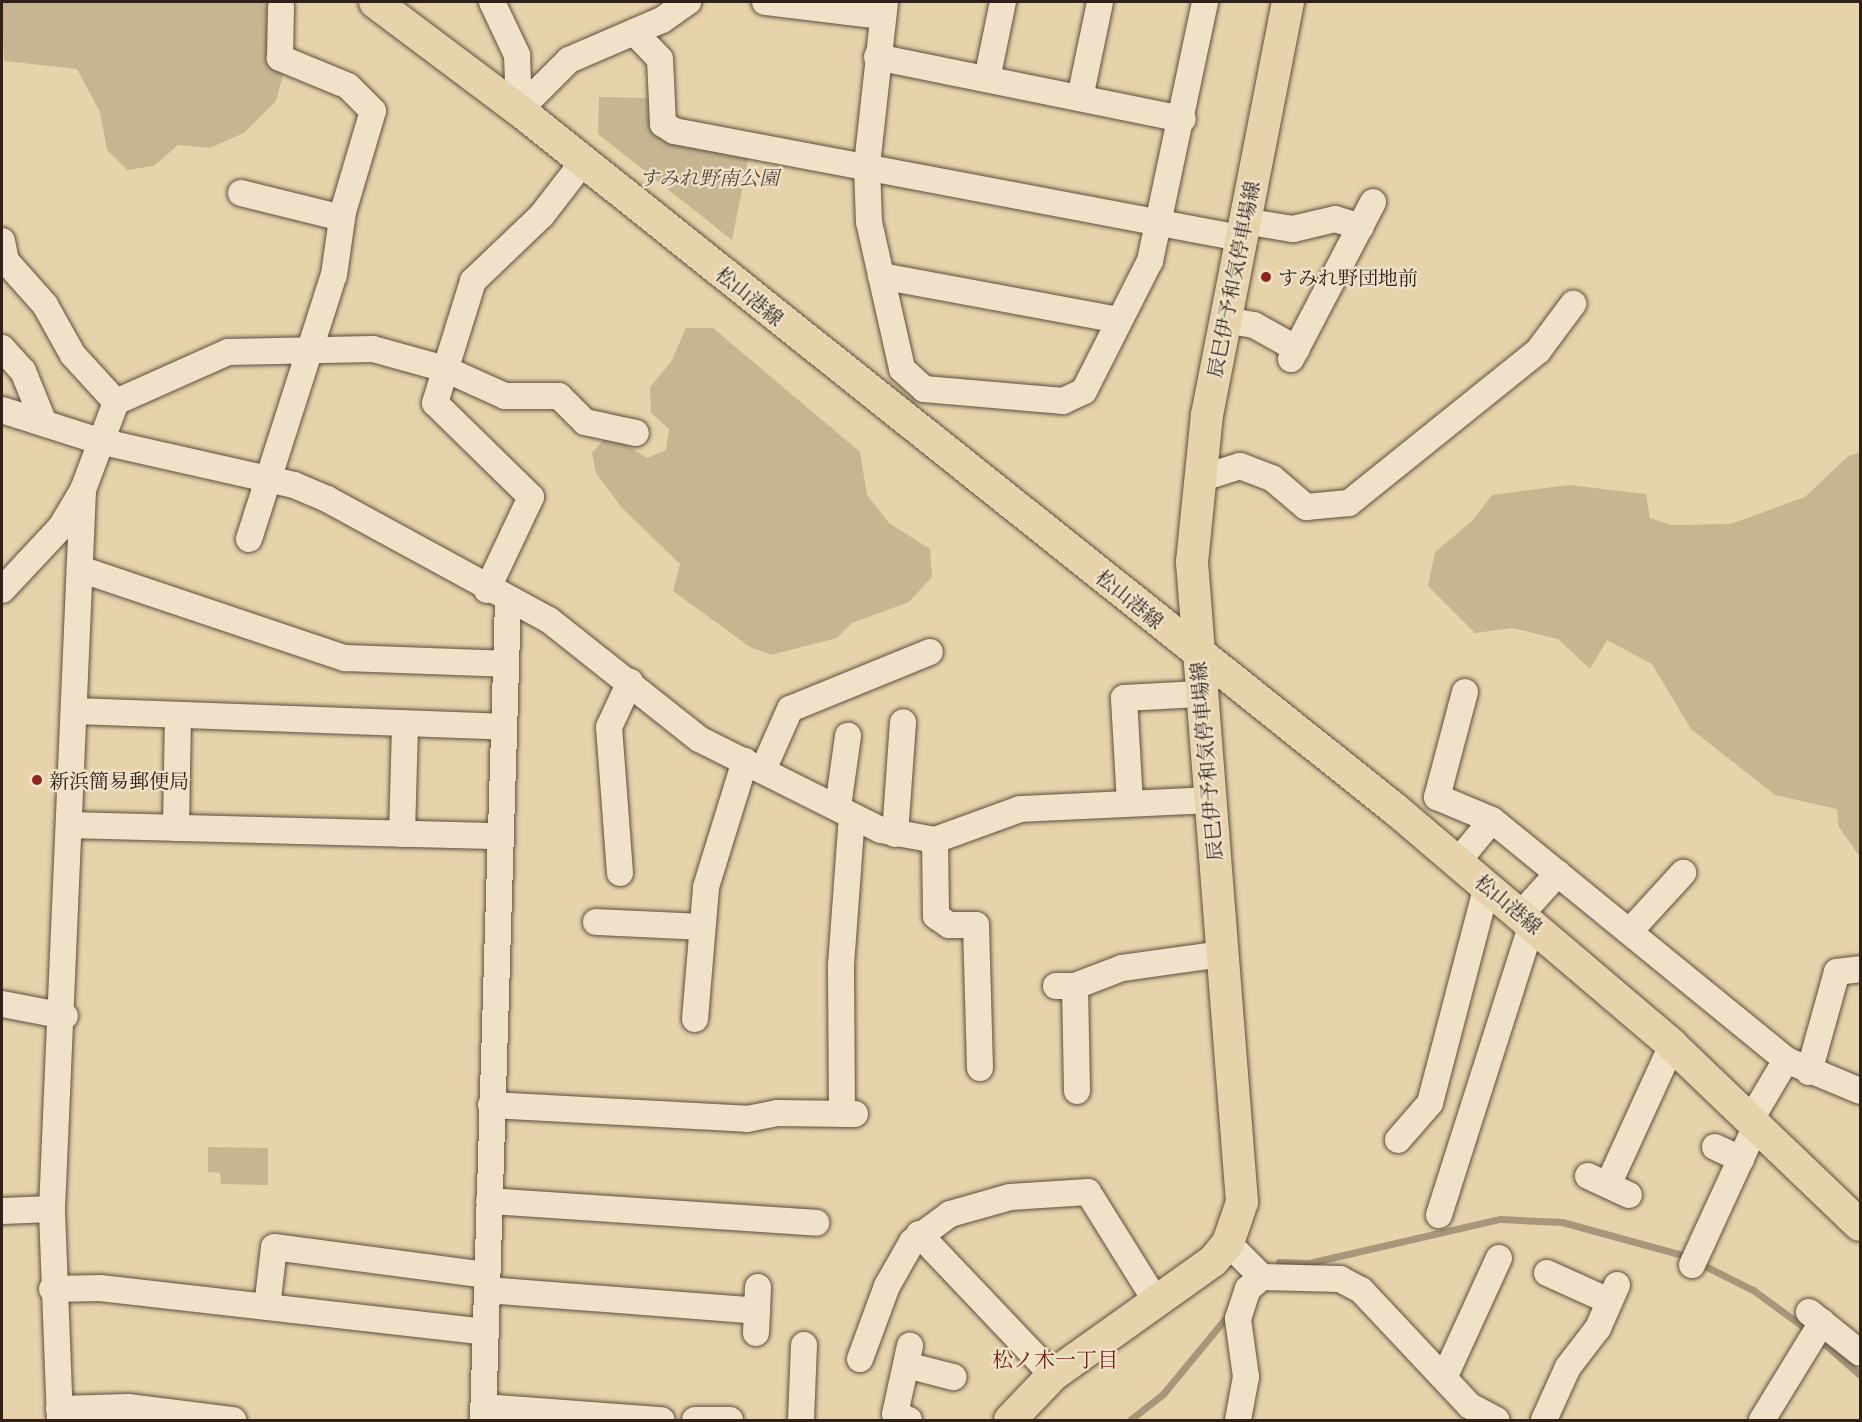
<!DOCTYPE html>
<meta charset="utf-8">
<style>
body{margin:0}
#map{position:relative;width:1862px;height:1422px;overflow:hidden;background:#e6d3ab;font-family:"Gentium Book Plus","Noto Serif JP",serif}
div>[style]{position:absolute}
.green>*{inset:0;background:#c7b592}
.stream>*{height:7px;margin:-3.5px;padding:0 3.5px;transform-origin:3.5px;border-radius:3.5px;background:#a8967a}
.roads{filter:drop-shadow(0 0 2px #5d4e3e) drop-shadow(0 0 2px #5d4e3e)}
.minor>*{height:26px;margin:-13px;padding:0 13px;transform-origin:13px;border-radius:13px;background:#efe2c8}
.major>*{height:32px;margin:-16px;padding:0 16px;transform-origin:16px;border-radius:16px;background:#e6d3ab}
.dots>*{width:16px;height:16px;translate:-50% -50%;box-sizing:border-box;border:3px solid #efe2c8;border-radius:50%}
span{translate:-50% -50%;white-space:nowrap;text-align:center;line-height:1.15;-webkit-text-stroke:4.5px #efe2c8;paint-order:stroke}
.park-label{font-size:20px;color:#554638;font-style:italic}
.poi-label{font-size:20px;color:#2f211a}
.left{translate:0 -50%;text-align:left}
.street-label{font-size:20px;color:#2f211a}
.neighbourhood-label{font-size:21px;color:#7a1f14}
.frame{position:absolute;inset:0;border:3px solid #2f211a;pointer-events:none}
</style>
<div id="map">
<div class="green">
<i style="clip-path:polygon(2px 2px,277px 2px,286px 64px,276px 101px,244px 133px,210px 148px,178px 145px,154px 166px,127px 170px,107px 150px,100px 112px,77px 69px,4px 61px)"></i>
<i style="clip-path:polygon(599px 97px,657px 98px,658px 134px,750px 150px,732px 240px,598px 134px)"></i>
<i style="clip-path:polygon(686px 328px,713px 328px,860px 452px,867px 495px,889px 523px,930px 549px,932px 577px,909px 602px,852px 623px,837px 638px,771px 655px,750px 647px,673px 591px,680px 564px,622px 508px,596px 473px,592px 453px,604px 439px,623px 443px,647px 458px,666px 450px,669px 429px,651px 413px,650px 387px,671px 362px)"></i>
<i style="clip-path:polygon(1860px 452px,1860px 857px,1839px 827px,1837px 809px,1775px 795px,1691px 729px,1652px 664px,1607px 640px,1590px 669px,1558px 639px,1513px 628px,1475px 633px,1428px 586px,1435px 552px,1472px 521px,1492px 495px,1569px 485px,1646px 494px,1650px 518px,1672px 525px,1731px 524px,1805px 497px,1847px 457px)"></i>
<i style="clip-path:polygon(208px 1147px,268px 1148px,268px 1185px,221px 1184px,220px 1173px,208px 1172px)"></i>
</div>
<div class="stream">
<i style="left:1279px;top:1262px;width:30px;rotate:2deg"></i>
<i style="left:1309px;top:1263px;width:196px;rotate:-13deg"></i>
<i style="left:1500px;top:1219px;width:62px;rotate:2.8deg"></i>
<i style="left:1562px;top:1222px;width:129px;rotate:15.3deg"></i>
<i style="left:1703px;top:1265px;width:56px;rotate:26.6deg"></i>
<i style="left:1753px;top:1290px;width:64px;rotate:36.2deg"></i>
<i style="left:1820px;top:1340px;width:53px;rotate:41.2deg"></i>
<i style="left:1130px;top:1420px;width:42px;rotate:-38.2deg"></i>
<i style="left:1163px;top:1394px;width:104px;rotate:-50.5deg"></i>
</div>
<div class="roads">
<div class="minor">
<i style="left:492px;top:2px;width:59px;rotate:64.7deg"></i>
<i style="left:517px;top:55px;width:55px;rotate:87.9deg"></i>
<i style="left:519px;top:110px;width:71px;rotate:-45deg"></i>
<i style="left:569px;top:60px;width:101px;rotate:-23.3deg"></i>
<i style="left:662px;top:20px;width:32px;rotate:-35deg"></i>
<i style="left:765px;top:2px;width:117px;rotate:6.9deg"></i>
<i style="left:885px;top:2px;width:165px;rotate:96.3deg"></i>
<i style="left:867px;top:166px;width:56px;rotate:88deg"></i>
<i style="left:869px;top:222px;width:151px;rotate:77.3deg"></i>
<i style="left:902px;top:369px;width:30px;rotate:42deg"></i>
<i style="left:924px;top:389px;width:140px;rotate:4.9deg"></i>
<i style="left:1063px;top:401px;width:23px;rotate:-25deg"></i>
<i style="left:1084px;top:391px;width:146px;rotate:-63.1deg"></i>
<i style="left:1150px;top:261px;width:265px;rotate:-78deg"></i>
<i style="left:634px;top:32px;width:37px;rotate:46deg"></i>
<i style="left:660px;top:59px;width:65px;rotate:87.4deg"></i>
<i style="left:663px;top:124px;width:13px;rotate:32deg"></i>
<i style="left:674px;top:131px;width:576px;rotate:10.71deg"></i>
<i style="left:877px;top:57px;width:312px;rotate:11.5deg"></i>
<i style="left:987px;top:79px;width:79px;rotate:-78.3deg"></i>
<i style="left:1080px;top:98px;width:98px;rotate:-78.2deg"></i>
<i style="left:241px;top:193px;width:104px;rotate:13.9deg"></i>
<i style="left:1244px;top:221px;width:50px;rotate:9.3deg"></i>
<i style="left:1293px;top:229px;width:43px;rotate:-13.4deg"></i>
<i style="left:1335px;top:219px;width:27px;rotate:17deg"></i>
<i style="left:2px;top:241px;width:20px;rotate:79deg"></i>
<i style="left:6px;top:261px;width:59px;rotate:48.4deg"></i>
<i style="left:45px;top:305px;width:57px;rotate:60.8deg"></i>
<i style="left:73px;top:355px;width:64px;rotate:47.5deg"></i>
<i style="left:116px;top:402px;width:94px;rotate:110.6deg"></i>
<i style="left:83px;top:490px;width:43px;rotate:120.7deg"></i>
<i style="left:61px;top:527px;width:86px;rotate:133.1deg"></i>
<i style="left:881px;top:276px;width:241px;rotate:10.5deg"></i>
<i style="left:1225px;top:320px;width:29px;rotate:10deg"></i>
<i style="left:1254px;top:325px;width:49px;rotate:29.2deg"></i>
<i style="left:2px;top:348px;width:31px;rotate:48deg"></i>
<i style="left:23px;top:371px;width:56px;rotate:68deg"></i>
<i style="left:1291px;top:359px;width:177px;rotate:-62.4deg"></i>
<i style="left:116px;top:402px;width:123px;rotate:-24.1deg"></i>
<i style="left:228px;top:352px;width:145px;rotate:-1.2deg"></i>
<i style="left:373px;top:349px;width:75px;rotate:15.5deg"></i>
<i style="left:445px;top:369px;width:66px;rotate:24.2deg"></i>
<i style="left:505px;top:396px;width:54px"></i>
<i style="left:559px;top:396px;width:37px;rotate:45deg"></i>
<i style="left:585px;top:422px;width:52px;rotate:12.2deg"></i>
<i style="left:2px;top:410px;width:102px;rotate:17.7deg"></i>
<i style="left:99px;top:441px;width:200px;rotate:12.7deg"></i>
<i style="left:294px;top:485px;width:36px;rotate:23deg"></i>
<i style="left:327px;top:499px;width:253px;rotate:28.6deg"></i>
<i style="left:549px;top:620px;width:191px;rotate:38.4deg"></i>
<i style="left:699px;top:739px;width:203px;rotate:26.6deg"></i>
<i style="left:881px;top:830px;width:55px;rotate:10.5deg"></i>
<i style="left:935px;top:840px;width:90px;rotate:-20deg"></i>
<i style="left:1020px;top:809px;width:189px;rotate:-2.7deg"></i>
<i style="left:1199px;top:479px;width:43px;rotate:-17.6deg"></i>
<i style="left:1240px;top:466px;width:34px;rotate:21deg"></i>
<i style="left:1272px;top:478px;width:45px;rotate:40.5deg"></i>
<i style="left:1306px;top:507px;width:43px;rotate:-5.3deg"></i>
<i style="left:1349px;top:503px;width:243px;rotate:-38.8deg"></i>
<i style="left:1538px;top:351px;width:59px;rotate:-53.3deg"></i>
<i style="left:249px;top:539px;width:277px;rotate:-72.2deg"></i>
<i style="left:334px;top:275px;width:64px;rotate:-81.9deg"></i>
<i style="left:343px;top:212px;width:105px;rotate:-73.5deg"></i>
<i style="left:373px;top:111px;width:35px;rotate:-135deg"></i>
<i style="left:348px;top:86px;width:74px;rotate:-157.6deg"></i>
<i style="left:280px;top:58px;width:51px;rotate:-88.9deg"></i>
<i style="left:80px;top:569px;width:280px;rotate:18.6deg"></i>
<i style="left:345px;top:658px;width:160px;rotate:2.1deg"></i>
<i style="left:487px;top:590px;width:103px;rotate:-64.7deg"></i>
<i style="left:531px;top:497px;width:134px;rotate:-135.6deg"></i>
<i style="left:435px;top:403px;width:128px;rotate:-72.7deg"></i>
<i style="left:473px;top:281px;width:95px;rotate:-43.7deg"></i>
<i style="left:542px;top:215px;width:67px;rotate:-52.3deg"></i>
<i style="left:1465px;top:692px;width:109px;rotate:104.9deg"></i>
<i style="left:1437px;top:797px;width:60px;rotate:22.7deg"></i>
<i style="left:1492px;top:820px;width:380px;rotate:39.2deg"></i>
<i style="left:1786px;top:1060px;width:80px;rotate:22.7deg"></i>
<i style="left:75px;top:711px;width:427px;rotate:2.1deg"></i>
<i style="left:763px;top:770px;width:67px;rotate:-66.1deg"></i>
<i style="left:790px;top:709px;width:151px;rotate:-22.2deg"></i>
<i style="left:1130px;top:803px;width:105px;rotate:-93.3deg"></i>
<i style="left:1124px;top:698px;width:76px;rotate:-3deg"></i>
<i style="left:838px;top:807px;width:72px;rotate:-82deg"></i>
<i style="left:71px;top:825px;width:427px;rotate:1.5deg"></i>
<i style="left:176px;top:828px;width:113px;rotate:-89deg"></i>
<i style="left:402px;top:834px;width:110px;rotate:-88.4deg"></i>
<i style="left:895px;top:834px;width:112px;rotate:-85.9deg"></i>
<i style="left:935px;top:840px;width:76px;rotate:89.2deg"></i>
<i style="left:936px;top:916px;width:16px;rotate:35deg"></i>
<i style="left:949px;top:925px;width:27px"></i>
<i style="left:976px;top:925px;width:143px;rotate:88.4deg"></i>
<i style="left:1458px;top:861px;width:53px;rotate:-50.3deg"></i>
<i style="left:620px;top:873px;width:146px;rotate:-94.3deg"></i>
<i style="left:609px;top:727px;width:50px;rotate:-65deg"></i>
<i style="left:1521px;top:914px;width:55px;rotate:-47.9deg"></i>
<i style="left:596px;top:922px;width:105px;rotate:2.7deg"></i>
<i style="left:1630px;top:931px;width:79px;rotate:-47.6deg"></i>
<i style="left:1056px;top:986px;width:19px"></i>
<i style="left:1075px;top:986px;width:50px;rotate:-21deg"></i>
<i style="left:1122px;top:968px;width:102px;rotate:-7.9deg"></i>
<i style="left:1075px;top:986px;width:105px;rotate:88.9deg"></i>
<i style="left:2px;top:1004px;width:64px;rotate:10.8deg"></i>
<i style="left:695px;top:1019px;width:132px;rotate:-85.2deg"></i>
<i style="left:706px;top:887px;width:132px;rotate:-72.8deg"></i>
<i style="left:1809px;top:1072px;width:104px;rotate:-74.4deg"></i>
<i style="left:1837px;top:972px;width:23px;rotate:-7deg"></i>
<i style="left:491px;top:1105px;width:256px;rotate:3.1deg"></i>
<i style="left:747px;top:1119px;width:31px;rotate:-11deg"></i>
<i style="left:777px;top:1113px;width:78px;rotate:0.7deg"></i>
<i style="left:842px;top:1114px;width:149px;rotate:-90.4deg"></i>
<i style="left:841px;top:965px;width:149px;rotate:-85.8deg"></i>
<i style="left:1751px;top:1119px;width:69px;rotate:-59.3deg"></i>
<i style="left:1398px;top:1140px;width:49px;rotate:-49.1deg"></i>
<i style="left:1430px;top:1103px;width:225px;rotate:-75.3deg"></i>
<i style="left:1715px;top:1147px;width:29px;rotate:25deg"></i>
<i style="left:1588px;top:1176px;width:45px;rotate:24.9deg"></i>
<i style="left:1608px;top:1185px;width:154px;rotate:-65.4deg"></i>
<i style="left:489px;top:1201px;width:328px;rotate:3.8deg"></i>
<i style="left:2px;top:1211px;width:50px;rotate:-2.3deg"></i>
<i style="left:1439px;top:1215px;width:306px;rotate:-72.3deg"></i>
<i style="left:919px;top:1234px;width:195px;rotate:46.5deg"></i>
<i style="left:1228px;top:1243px;width:48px;rotate:45deg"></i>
<i style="left:1262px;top:1277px;width:78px;rotate:1.5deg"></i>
<i style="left:1340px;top:1279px;width:24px;rotate:28deg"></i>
<i style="left:1361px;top:1290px;width:159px;rotate:46.8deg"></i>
<i style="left:1470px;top:1406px;width:30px;rotate:28deg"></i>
<i style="left:1692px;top:1265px;width:155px;rotate:-65.3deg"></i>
<i style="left:1547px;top:1273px;width:68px;rotate:24.3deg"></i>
<i style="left:52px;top:1289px;width:48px;rotate:-1.2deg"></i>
<i style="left:100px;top:1288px;width:388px;rotate:6.5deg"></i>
<i style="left:487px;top:1290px;width:271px;rotate:4.4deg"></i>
<i style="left:267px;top:1307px;width:60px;rotate:-83.3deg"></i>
<i style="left:274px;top:1247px;width:215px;rotate:7.5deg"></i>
<i style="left:1809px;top:1312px;width:65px;rotate:38.8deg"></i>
<i style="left:756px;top:1333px;width:46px;rotate:-87.5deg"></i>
<i style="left:860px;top:1359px;width:78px;rotate:-69.7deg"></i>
<i style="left:887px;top:1286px;width:51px;rotate:-60.4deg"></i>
<i style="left:912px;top:1242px;width:47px;rotate:-36.4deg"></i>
<i style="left:950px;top:1214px;width:62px;rotate:-15.8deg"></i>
<i style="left:1010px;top:1197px;width:78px;rotate:-3.7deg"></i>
<i style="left:1088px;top:1192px;width:131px;rotate:58.1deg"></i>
<i style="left:906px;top:1365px;width:49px;rotate:14.3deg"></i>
<i style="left:1444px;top:1378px;width:132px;rotate:-65.4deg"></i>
<i style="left:483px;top:1407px;width:179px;rotate:4.2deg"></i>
<i style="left:59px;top:1409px;width:69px;rotate:-1.7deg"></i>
<i style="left:128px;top:1407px;width:106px;rotate:7.1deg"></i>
<i style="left:60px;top:1420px;width:211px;rotate:-92.2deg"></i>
<i style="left:52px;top:1209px;width:720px;rotate:-87.53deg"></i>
<i style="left:483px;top:1420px;width:819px;rotate:-88.25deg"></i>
<i style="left:695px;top:1420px;width:35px"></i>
<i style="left:801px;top:1420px;width:75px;rotate:-87.7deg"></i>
<i style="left:909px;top:1420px;width:15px;rotate:-157deg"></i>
<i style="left:895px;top:1414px;width:70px;rotate:-77.6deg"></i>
<i style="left:1238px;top:1420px;width:44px;rotate:-79.5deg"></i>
<i style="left:1246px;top:1377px;width:59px;rotate:-97.9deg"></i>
<i style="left:1238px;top:1319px;width:32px;rotate:-72deg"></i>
<i style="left:1248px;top:1289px;width:18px;rotate:-41deg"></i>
<i style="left:1544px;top:1420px;width:58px;rotate:-65.6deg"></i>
<i style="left:1568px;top:1367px;width:49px;rotate:-52.4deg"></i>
<i style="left:1598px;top:1328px;width:47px;rotate:-66.2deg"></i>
<i style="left:1762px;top:1420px;width:115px;rotate:-58.5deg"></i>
</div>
<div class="major">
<i style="left:375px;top:2px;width:180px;rotate:36.9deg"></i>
<i style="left:519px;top:110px;width:1121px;rotate:38.59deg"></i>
<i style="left:1395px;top:809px;width:364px;rotate:40.4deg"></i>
<i style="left:1672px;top:1045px;width:260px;rotate:43.8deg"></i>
<i style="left:1010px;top:1420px;width:62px;rotate:-46.3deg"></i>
<i style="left:1053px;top:1375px;width:196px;rotate:-35.5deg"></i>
<i style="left:1213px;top:1261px;width:23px;rotate:-50deg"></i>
<i style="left:1228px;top:1243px;width:43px;rotate:-71.1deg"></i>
<i style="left:1242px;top:1202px;width:642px;rotate:-94.47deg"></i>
<i style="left:1192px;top:562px;width:148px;rotate:-84.2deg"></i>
<i style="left:1207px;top:415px;width:421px;rotate:-78.9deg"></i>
</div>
</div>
<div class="dots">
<i style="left:1266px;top:277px;background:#8f2418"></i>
<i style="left:37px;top:780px;background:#8f2418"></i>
</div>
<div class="park-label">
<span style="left:709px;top:177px">すみれ野南公園</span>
</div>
<div class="poi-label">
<span class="left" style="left:1278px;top:277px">すみれ野団地前</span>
<span class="left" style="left:49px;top:780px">新浜簡易郵便局</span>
</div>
<div class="street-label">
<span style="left:1233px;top:279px;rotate:-79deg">辰巳伊予和気停車場線</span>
<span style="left:750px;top:296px;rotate:39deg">松山港線</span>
<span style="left:1130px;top:599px;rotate:39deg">松山港線</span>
<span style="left:1206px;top:761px;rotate:-95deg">辰巳伊予和気停車場線</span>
<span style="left:1509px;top:904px;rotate:40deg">松山港線</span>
</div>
<div class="neighbourhood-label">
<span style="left:1055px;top:1360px">松ノ木一丁目</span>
</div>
<div class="frame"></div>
</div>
